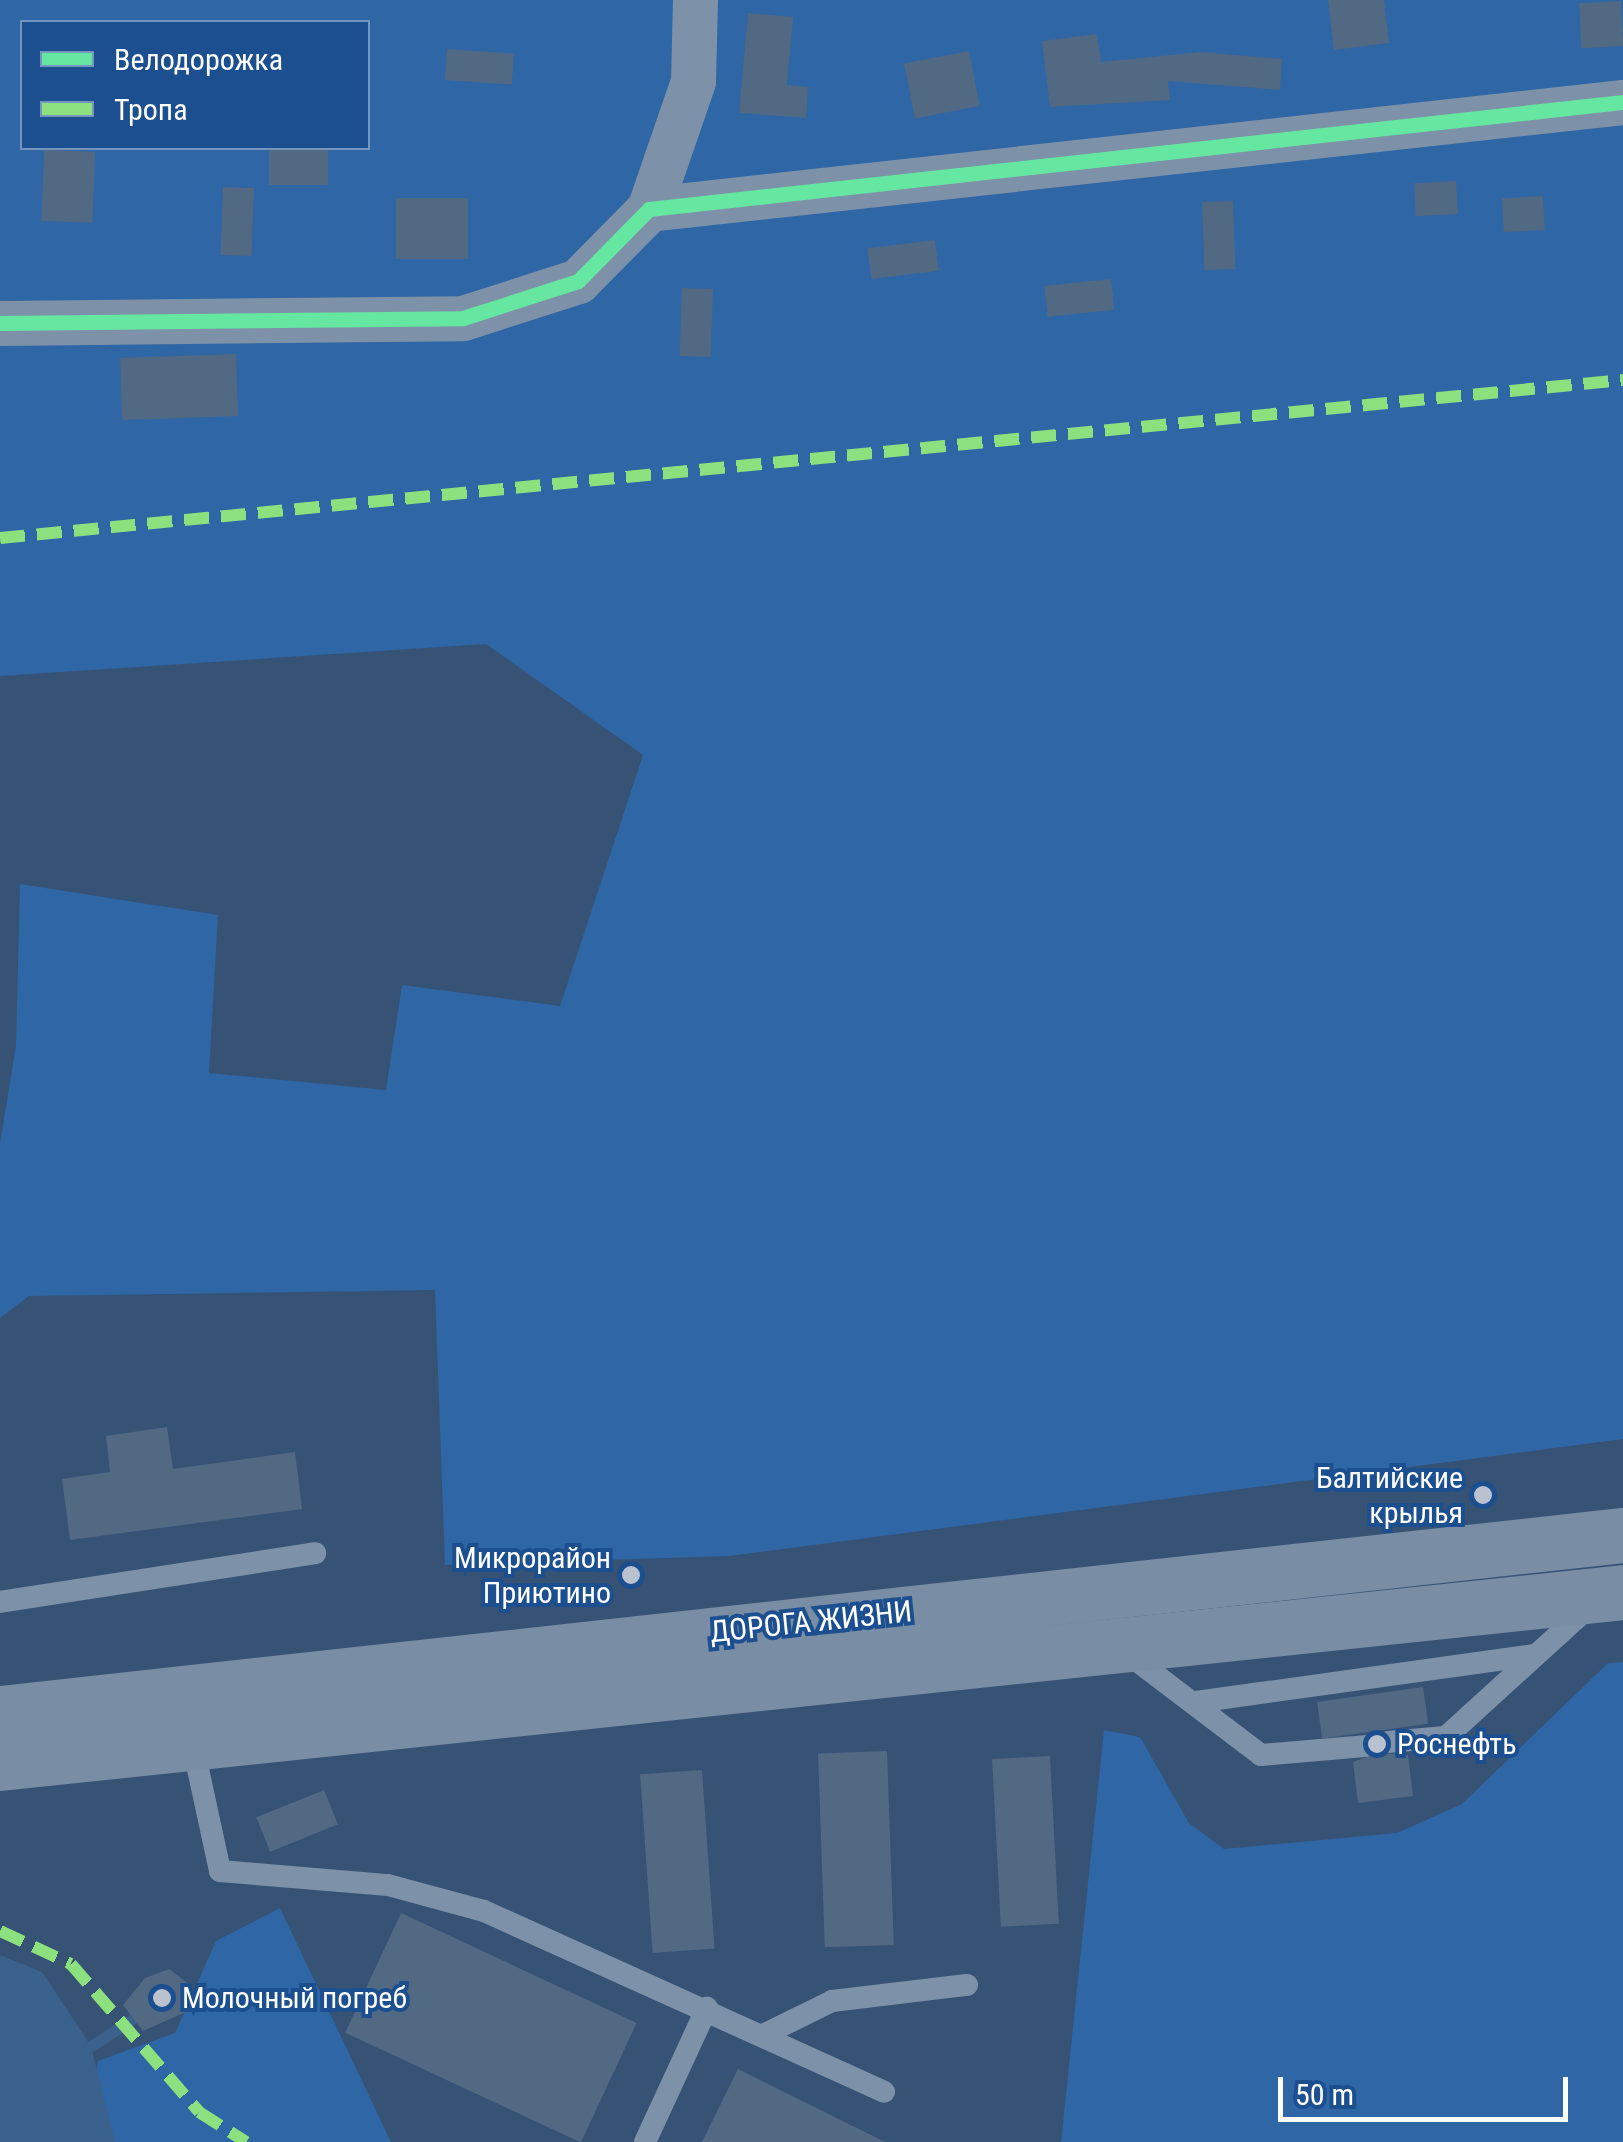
<!DOCTYPE html>
<meta charset="utf-8">
<style>
body{margin:0}
#map{position:relative;width:1623px;height:2142px;overflow:hidden;background:#365274;font-family:"Roboto Condensed",sans-serif}
div>[style]{position:absolute}
.green>*{inset:0;background:#2f66a5}
.water>*{inset:0;background:#3b618d}
.stream>*{height:11px;margin:-5.5px;padding:0 5.5px;transform-origin:5.5px;border-radius:5.5px;background:#3b618d}
.building>*{inset:0;background:#526984;transform-origin:0 0}
.lane>*{height:22px;margin:-11px;padding:0 11px;transform-origin:11px;border-radius:11px;background:#7d92a8}
.street>*{height:45px;margin:-22.5px;padding:0 22.5px;transform-origin:22.5px;border-radius:22.5px;background:#7d92a8}
.secondary>*{height:55px;margin:-27.5px;padding:0 27.5px;transform-origin:27.5px;border-radius:27.5px;background:#798da4}
.quiet>*{height:12px;margin-top:-6px;transform-origin:0;background:repeating-linear-gradient(90deg,#8de07e 0 25px,transparent 0 37px)}
.cycleway>*{height:15px;margin:-7.5px;padding:0 7.5px;transform-origin:7.5px;border-radius:7.5px;background:#66e7a1}
.dots>*{width:28px;height:28px;translate:-50% -50%;box-sizing:border-box;border:5px solid #1b4f8f;border-radius:50%}
span{translate:-50% -50%;white-space:nowrap;text-align:center;line-height:1.15;-webkit-text-stroke:8px #1b4f8f;paint-order:stroke}
.poi-label{font-size:30px;color:#fff}
.right{translate:-100% -50%;text-align:right}
.left{translate:0 -50%;text-align:left}
.street-label{font-size:30px;color:#fff}
.legend{position:absolute;left:20px;top:20px;width:350px;height:130px;box-sizing:border-box;background:#1b4f8f;border:2px solid #7695bc;margin:0;padding:12px 18px;list-style:none;font-size:30px;color:#fff}
.legend li{display:flex;align-items:center;gap:20px;height:50px}
.legend b{width:50px;border:2px solid #7695bc}
.scale{position:absolute;left:1278px;top:2077px;width:290px;height:45px;box-sizing:border-box;border:5px solid #fff;border-top:0;padding-left:12px;font-size:30px;line-height:35px;white-space:nowrap;color:#fff;-webkit-text-stroke:8px #1b4f8f;paint-order:stroke}
</style>
<div id="map">
<div class="green">
<i style="clip-path:polygon(evenodd,0 0,1623px 0,1623px 1439px,730px 1556px,445px 1565px,435px 1290px,29px 1296px,0 1318px,0 1144px,16px 1045px,20px 884px,218px 915px,209px 1073px,386px 1090px,402px 985px,560px 1006px,643px 755px,486px 644px,0 676px,0 0,22px 22px,368px 22px,368px 148px,22px 148px,22px 22px)"></i>
<i style="clip-path:polygon(1623px 1662px,1623px 2142px,1061px 2142px,1104px 1730px,1140px 1737px,1189px 1823px,1224px 1849px,1397px 1833px,1462px 1804px,1608px 1663px)"></i>
<i style="clip-path:polygon(280px 1908px,391px 2142px,115px 2142px,95px 2082px,98px 2061px,175px 2033px,216px 1941px)"></i>
</div>
<div class="water">
<i style="clip-path:polygon(0 1955px,42px 1972px,91px 2046px,115px 2142px,0 2142px)"></i>
</div>
<div class="stream">
<i style="left:91px;top:2046px;width:50px;rotate:-32.7deg"></i>
</div>
<div class="building">
<i style="clip-path:polygon(1328px 0,1384px 0,1389px 43px,1334px 50px)"></i>
<i style="left:1621px;top:1px;width:45px;height:42px;rotate:87deg"></i>
<i style="clip-path:polygon(748px 13px,793px 17px,787px 85px,808px 87px,806px 118px,739px 113px)"></i>
<i style="clip-path:polygon(1097px 34px,1101px 62px,1201px 52px,1282px 59px,1280px 90px,1168px 81px,1170px 100px,1050px 107px,1042px 41px)"></i>
<i style="left:447px;top:49px;width:67px;height:31px;rotate:4deg"></i>
<i style="left:969px;top:51px;width:56px;height:66px;rotate:79deg"></i>
<i style="left:269px;top:148px;width:59px;height:37px"></i>
<i style="left:44px;top:150px;width:51px;height:71px;rotate:2deg"></i>
<i style="left:1456px;top:181px;width:33px;height:42px;rotate:87deg"></i>
<i style="left:223px;top:187px;width:31px;height:68px;rotate:2deg"></i>
<i style="left:1543px;top:196px;width:34px;height:41px;rotate:87deg"></i>
<i style="left:396px;top:198px;width:72px;height:61px"></i>
<i style="left:1233px;top:201px;width:68px;height:31px;rotate:88deg"></i>
<i style="left:935px;top:240px;width:31px;height:68px;rotate:83deg"></i>
<i style="left:1111px;top:279px;width:31px;height:67px;rotate:84deg"></i>
<i style="left:682px;top:288px;width:31px;height:68px;rotate:2deg"></i>
<i style="left:236px;top:354px;width:62px;height:116px;rotate:88deg"></i>
<i style="clip-path:polygon(167px 1427px,173px 1469px,295px 1452px,302px 1509px,70px 1540px,62px 1479px,110px 1472px,106px 1436px)"></i>
<i style="left:1423px;top:1687px;width:37px;height:107px;rotate:82deg"></i>
<i style="left:887px;top:1751px;width:194px;height:69px;rotate:88deg"></i>
<i style="clip-path:polygon(1378px 1753px,1408px 1755px,1413px 1796px,1358px 1803px,1353px 1762px)"></i>
<i style="left:1050px;top:1756px;width:168px;height:58px;rotate:87deg"></i>
<i style="left:702px;top:1770px;width:179px;height:62px;rotate:86deg"></i>
<i style="left:324px;top:1790px;width:37px;height:73px;rotate:68deg"></i>
<i style="left:401px;top:1913px;width:260px;height:132px;rotate:25deg"></i>
<i style="clip-path:polygon(169px 1969px,190px 1985px,188px 2011px,143px 2031px,123px 2005px,145px 1978px)"></i>
<i style="clip-path:polygon(738px 2069px,885px 2142px,702px 2142px)"></i>
</div>
<div class="lane">
<i style="left:0;top:1602px;width:319px;rotate:-8.8deg"></i>
<i style="left:1128px;top:1654px;width:167px;rotate:37.2deg"></i>
<i style="left:1261px;top:1755px;width:104px;rotate:-4.9deg"></i>
<i style="left:1196px;top:1702px;width:342px;rotate:-7.9deg"></i>
<i style="left:1388px;top:1742px;width:58px;rotate:-4.9deg"></i>
<i style="left:1446px;top:1737px;width:193px;rotate:-42.3deg"></i>
<i style="left:193px;top:1746px;width:128px;rotate:77.8deg"></i>
<i style="left:220px;top:1871px;width:169px;rotate:4.8deg"></i>
<i style="left:388px;top:1885px;width:99px;rotate:15.2deg"></i>
<i style="left:484px;top:1911px;width:439px;rotate:24.3deg"></i>
<i style="left:763px;top:2035px;width:77px;rotate:-26.2deg"></i>
<i style="left:832px;top:2001px;width:136px;rotate:-6.8deg"></i>
<i style="left:645px;top:2142px;width:148px;rotate:-65.2deg"></i>
</div>
<div class="street">
<i style="left:649px;top:209px;width:135px;rotate:-71deg"></i>
<i style="left:693px;top:81px;width:81px;rotate:-88.6deg"></i>
<i style="left:0;top:323px;width:463px;rotate:-0.6deg"></i>
<i style="left:463px;top:318px;width:121px;rotate:-17.8deg"></i>
<i style="left:578px;top:281px;width:101px;rotate:-45.4deg"></i>
<i style="left:649px;top:209px;width:980px;rotate:-6.27deg"></i>
</div>
<div class="secondary">
<i style="left:0;top:1713px;width:1633px;rotate:-6.26deg"></i>
<i style="left:0;top:1763px;width:1632px;rotate:-6.01deg"></i>
</div>
<div class="quiet">
<i style="left:0;top:538px;width:1631px;rotate:-5.56deg"></i>
<i style="left:0;top:1931px;width:78px;rotate:24.9deg"></i>
<i style="left:71px;top:1964px;width:196px;rotate:49.1deg"></i>
<i style="left:199px;top:2112px;width:56px;rotate:32.6deg"></i>
</div>
<div class="cycleway">
<i style="left:0;top:323px;width:463px;rotate:-0.6deg"></i>
<i style="left:463px;top:318px;width:121px;rotate:-17.8deg"></i>
<i style="left:578px;top:281px;width:101px;rotate:-45.4deg"></i>
<i style="left:649px;top:209px;width:980px;rotate:-6.27deg"></i>
</div>
<div class="dots">
<i style="left:1483px;top:1495px;background:#b9c2ce"></i>
<i style="left:631px;top:1575px;background:#b9c2ce"></i>
<i style="left:1377px;top:1744px;background:#b9c2ce"></i>
<i style="left:162px;top:1998px;background:#b9c2ce"></i>
</div>
<div class="poi-label">
<span class="right" style="left:1463px;top:1495px">Балтийские<br>крылья</span>
<span class="right" style="left:611px;top:1575px">Микрорайон<br>Приютино</span>
<span class="left" style="left:1397px;top:1744px">Роснефть</span>
<span class="left" style="left:182px;top:1998px">Молочный погреб</span>
</div>
<div class="street-label">
<span style="left:811px;top:1622px;rotate:-6deg">ДОРОГА ЖИЗНИ</span>
</div>
<ul class="legend">
<li><b style="height:12px;background:#66e7a1"></b>Велодорожка</li>
<li><b style="height:12px;background:#8de07e"></b>Тропа</li>
</ul>
<div class="scale">50 m</div>
</div>
